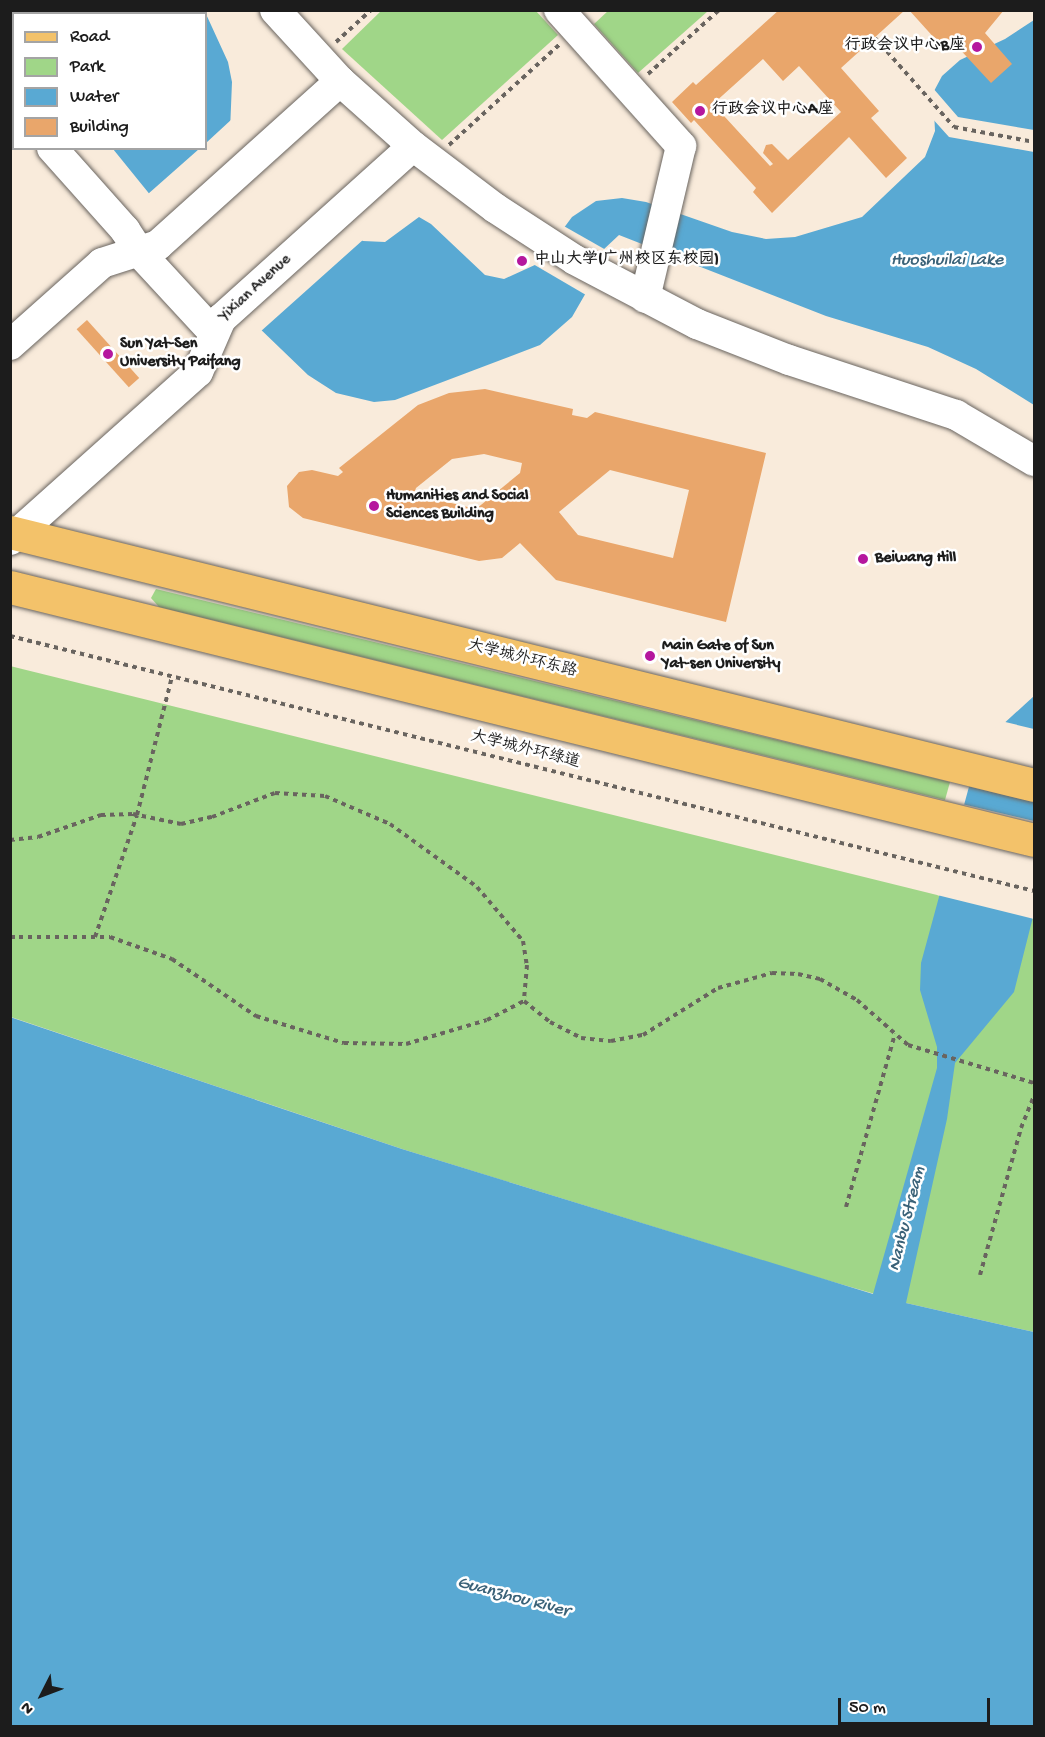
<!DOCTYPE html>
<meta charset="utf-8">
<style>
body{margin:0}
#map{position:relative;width:1045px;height:1737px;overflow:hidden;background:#f9ebdb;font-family:"Gochi Hand","LXGW WenKai TC",sans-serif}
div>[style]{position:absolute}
.green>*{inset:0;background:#a0d688}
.water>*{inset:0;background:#59a9d3}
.pier>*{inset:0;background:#f9ebdb}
.building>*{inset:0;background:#e9a66b;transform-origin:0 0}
.path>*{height:4px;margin-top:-2px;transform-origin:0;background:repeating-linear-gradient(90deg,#69645f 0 4.5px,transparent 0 9px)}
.roads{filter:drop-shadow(0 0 2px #69645f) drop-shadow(0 0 2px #69645f)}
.minor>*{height:30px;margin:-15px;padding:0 15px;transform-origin:15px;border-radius:15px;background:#fff}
.major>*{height:33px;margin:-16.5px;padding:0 16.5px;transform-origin:16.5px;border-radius:16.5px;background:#f3c26a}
.dots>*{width:16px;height:16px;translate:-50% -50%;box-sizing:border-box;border:3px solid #fff;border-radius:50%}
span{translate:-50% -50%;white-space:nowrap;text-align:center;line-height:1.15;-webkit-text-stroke:5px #fff;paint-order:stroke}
.poi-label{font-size:16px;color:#1c1c1c;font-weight:700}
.right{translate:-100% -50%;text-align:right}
.left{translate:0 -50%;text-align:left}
.street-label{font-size:16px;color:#1c1c1c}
.water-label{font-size:18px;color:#3a6278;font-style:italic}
.frame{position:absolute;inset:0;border:12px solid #1c1c1c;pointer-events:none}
.legend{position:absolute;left:12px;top:12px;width:195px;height:138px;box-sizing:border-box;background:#fff;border:2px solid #a4a4a4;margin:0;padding:8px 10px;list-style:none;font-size:18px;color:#1c1c1c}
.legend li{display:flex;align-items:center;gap:12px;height:30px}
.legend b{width:30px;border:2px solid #a4a4a4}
.north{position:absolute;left:12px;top:1665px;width:60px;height:60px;-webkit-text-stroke:4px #fff;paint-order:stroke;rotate:228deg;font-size:16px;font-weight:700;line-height:24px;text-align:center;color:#1c1c1c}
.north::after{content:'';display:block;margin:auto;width:21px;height:27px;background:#1c1c1c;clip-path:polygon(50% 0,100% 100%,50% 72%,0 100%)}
.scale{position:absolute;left:838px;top:1698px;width:152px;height:27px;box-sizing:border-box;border:3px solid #1c1c1c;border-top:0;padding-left:8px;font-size:18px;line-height:21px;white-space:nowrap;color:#1c1c1c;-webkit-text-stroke:4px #fff;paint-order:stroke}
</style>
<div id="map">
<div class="green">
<i style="clip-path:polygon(382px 10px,536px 11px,558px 35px,442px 140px,342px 49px)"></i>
<i style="clip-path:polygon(609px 10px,708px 10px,708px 11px,638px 73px,594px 24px)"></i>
<i style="clip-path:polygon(156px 589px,950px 782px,945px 800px,159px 607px,151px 598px)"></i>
<i style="clip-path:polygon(10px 666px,1034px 919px,1034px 1332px,906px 1303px,809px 1275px,402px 1149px,11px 1017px)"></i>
</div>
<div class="water">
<i style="clip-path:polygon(203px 10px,205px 13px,59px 11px,59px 10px)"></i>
<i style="clip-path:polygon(206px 14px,228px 62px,232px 82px,230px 131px,245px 153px,296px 196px,363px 241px,385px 242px,419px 217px,431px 224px,485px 275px,504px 279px,537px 264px,572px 217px,596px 201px,622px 198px,646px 202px,732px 232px,766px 239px,795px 237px,862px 217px,925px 157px,935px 131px,933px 93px,942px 76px,960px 60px,1005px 39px,1034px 20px,1034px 405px,976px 369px,928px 347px,826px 316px,619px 235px,603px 250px,591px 284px,572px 317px,540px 345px,395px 400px,374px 402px,336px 393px,308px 375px,254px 323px,113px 149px,206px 148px)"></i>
<i style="clip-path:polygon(1034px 696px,1034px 913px,1014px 992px,955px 1063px,947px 1119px,906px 1303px,1034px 1332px,1034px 1726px,11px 1726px,10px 1017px,402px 1149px,873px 1294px,937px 1068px,937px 1047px,920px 990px,921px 963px,976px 761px,1000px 727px)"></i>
</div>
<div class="pier">
<i style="clip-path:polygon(932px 87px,958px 117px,1034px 130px,1034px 152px,949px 137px,931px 117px)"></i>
<i style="clip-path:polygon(232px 119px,239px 141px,260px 164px,364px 239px,260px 332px,148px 194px,199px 149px,206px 148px,206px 143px)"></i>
<i style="clip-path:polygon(562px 225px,606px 250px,586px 295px,533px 264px)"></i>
<i style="clip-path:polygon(1001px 721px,1034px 729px,1034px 802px,967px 786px,980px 747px)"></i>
<i style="clip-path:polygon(962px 804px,1034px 821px,1034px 919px,937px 895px)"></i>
</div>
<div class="building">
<i style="clip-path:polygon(evenodd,779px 10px,905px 10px,841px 68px,879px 111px,871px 118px,907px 158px,886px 178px,849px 137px,772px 213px,753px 192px,756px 188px,694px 120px,691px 123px,672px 102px,693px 82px,696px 85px,779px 10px,763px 59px,783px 81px,799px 66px,841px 112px,788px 160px,772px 144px,766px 145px,763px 153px,773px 164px,770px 166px,713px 104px,763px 59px)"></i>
<i style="clip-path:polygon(909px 10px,1004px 10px,985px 33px,1012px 64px,991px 83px,954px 43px,946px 51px)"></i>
<i style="clip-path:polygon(10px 39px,14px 43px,10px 61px)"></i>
<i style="left:87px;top:320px;width:78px;height:14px;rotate:48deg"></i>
<i style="clip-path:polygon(evenodd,485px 389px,573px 409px,572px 415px,587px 418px,595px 412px,766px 453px,726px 622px,556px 580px,520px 543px,502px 558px,479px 561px,303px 518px,289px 507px,287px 486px,299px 472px,312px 470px,338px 476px,343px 472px,339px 468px,418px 405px,449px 393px,485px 389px,484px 454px,522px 463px,520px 473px,476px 509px,414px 494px,416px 488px,452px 459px,484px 454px,485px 389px,610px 470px,689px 490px,673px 558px,578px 535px,559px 512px,610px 470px)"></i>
</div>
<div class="path">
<i style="left:875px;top:38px;width:119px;rotate:48.4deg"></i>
<i style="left:954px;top:127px;width:81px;rotate:10.6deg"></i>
<i style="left:336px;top:42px;width:47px;rotate:-42.4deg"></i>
<i style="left:648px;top:74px;width:96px;rotate:-42deg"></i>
<i style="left:449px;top:145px;width:149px;rotate:-42.3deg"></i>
<i style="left:10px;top:636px;width:1055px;rotate:13.98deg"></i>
<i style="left:10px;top:840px;width:28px;rotate:-6deg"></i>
<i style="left:38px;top:837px;width:67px;rotate:-19.2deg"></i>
<i style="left:101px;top:815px;width:32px;rotate:-2deg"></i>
<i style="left:133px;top:814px;width:49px;rotate:11.8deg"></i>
<i style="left:181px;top:824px;width:32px;rotate:-13deg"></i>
<i style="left:212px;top:817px;width:67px;rotate:-20.9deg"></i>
<i style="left:275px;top:793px;width:50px;rotate:3.4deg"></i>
<i style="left:325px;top:796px;width:71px;rotate:23.3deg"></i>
<i style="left:390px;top:824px;width:107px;rotate:35.9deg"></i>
<i style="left:477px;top:887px;width:71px;rotate:49.6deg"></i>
<i style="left:523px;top:941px;width:24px;rotate:81deg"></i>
<i style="left:527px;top:965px;width:36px;rotate:95deg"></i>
<i style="left:10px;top:937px;width:100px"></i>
<i style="left:110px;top:937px;width:66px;rotate:19.5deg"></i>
<i style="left:172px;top:959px;width:102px;rotate:34.2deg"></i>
<i style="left:256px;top:1016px;width:92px;rotate:17.1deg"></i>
<i style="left:344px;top:1043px;width:62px;rotate:0.9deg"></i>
<i style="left:406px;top:1044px;width:84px;rotate:-16.5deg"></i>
<i style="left:487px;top:1020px;width:42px;rotate:-27.2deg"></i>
<i style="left:95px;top:937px;width:129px;rotate:-71deg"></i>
<i style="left:137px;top:815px;width:142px;rotate:-75.8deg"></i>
<i style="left:524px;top:1001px;width:33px;rotate:39deg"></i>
<i style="left:550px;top:1022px;width:35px;rotate:27deg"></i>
<i style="left:581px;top:1038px;width:30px;rotate:6deg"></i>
<i style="left:611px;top:1041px;width:33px;rotate:-11deg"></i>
<i style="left:643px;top:1035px;width:89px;rotate:-32.1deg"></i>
<i style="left:718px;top:988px;width:56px;rotate:-15.5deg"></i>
<i style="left:772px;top:973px;width:26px;rotate:2deg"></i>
<i style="left:798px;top:974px;width:23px;rotate:13deg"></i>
<i style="left:820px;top:979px;width:43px;rotate:29.6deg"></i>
<i style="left:857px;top:1000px;width:68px;rotate:41.4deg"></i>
<i style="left:908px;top:1045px;width:132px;rotate:16.8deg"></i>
<i style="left:846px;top:1207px;width:180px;rotate:-74.2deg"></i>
<i style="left:980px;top:1275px;width:153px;rotate:-74.4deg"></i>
<i style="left:1021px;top:1128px;width:35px;rotate:-68deg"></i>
</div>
<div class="roads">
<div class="minor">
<i style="left:29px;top:10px;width:4px;rotate:90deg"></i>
<i style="left:275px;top:10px;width:96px;rotate:47.5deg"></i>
<i style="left:340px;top:81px;width:98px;rotate:41.7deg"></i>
<i style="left:413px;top:146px;width:103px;rotate:37.1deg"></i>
<i style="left:495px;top:208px;width:95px;rotate:33deg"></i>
<i style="left:575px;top:260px;width:138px;rotate:27.7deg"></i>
<i style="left:697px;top:324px;width:99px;rotate:21.4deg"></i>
<i style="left:789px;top:360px;width:176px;rotate:18.2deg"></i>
<i style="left:956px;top:415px;width:91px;rotate:30.5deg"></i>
<i style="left:559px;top:10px;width:183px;rotate:48.1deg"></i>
<i style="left:681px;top:146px;width:156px;rotate:103.3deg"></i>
<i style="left:10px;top:124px;width:5px;rotate:-37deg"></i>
<i style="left:52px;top:148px;width:110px;rotate:48.3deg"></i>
<i style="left:125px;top:230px;width:27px;rotate:57deg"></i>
<i style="left:140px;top:253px;width:108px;rotate:47.3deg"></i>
<i style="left:10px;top:345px;width:123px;rotate:-41.7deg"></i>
<i style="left:102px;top:263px;width:59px;rotate:-17.8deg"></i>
<i style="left:158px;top:245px;width:245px;rotate:-42deg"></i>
<i style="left:10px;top:540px;width:252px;rotate:-41.8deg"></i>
<i style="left:198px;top:372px;width:58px;rotate:-66.5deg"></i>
<i style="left:221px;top:319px;width:258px;rotate:-42deg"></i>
</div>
<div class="major">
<i style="left:10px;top:532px;width:1055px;rotate:13.88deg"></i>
<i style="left:10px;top:587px;width:1055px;rotate:13.88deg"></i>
</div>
</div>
<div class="dots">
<i style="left:977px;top:47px;background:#b5179e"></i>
<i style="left:700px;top:111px;background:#b5179e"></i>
<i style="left:522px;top:261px;background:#b5179e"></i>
<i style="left:108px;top:354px;background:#b5179e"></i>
<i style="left:374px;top:506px;background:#b5179e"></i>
<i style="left:863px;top:559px;background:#b5179e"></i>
<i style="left:650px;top:656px;background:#b5179e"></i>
</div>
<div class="poi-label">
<span class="right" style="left:965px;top:47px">行政会议中心B座</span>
<span class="left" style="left:712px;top:111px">行政会议中心A座</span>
<span class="left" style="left:534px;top:261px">中山大学(广州校区东校园)</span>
<span class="left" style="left:120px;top:354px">Sun Yat-Sen<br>University Paifang</span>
<span class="left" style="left:386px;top:506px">Humanities and Social<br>Sciences Building</span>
<span class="left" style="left:875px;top:559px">Beiwang Hill</span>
<span class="left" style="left:662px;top:656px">Main Gate of Sun<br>Yat-sen University</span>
</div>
<div class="street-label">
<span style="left:256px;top:289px;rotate:-43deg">Yixian Avenue</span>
<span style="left:522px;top:660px;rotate:14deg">大学城外环东路</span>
<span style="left:525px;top:751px;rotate:14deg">大学城外环绿道</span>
</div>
<div class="water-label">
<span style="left:947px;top:261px">Huoshuilai Lake</span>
<span style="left:908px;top:1219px;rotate:-76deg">Nanbu Stream</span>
<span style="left:513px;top:1598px;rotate:15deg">Guanzhou River</span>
</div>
<div class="frame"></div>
<ul class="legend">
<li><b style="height:8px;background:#f3c26a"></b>Road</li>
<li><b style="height:16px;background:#a0d688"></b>Park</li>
<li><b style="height:16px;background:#59a9d3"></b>Water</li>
<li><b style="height:16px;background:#e9a66b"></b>Building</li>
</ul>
<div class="north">N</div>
<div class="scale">50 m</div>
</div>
